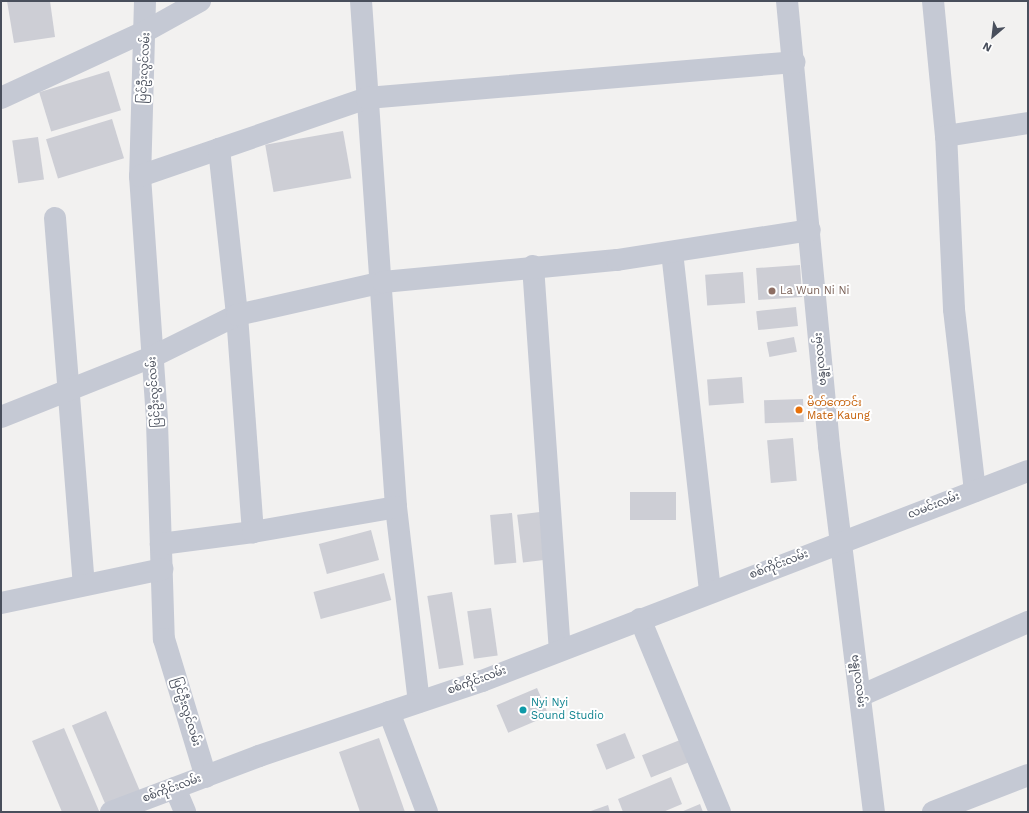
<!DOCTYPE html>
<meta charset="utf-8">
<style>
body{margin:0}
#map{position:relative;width:1029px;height:813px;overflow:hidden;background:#f2f1f0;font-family:"Work Sans","Noto Sans Myanmar",sans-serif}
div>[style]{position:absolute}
.building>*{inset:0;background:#cdced5;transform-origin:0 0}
.minor>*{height:22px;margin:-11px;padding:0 11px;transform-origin:11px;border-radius:11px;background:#c5c9d4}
.dots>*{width:11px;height:11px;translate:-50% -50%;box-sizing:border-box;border:2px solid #fff;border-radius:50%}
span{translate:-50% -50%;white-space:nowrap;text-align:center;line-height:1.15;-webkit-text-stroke:4px #fff;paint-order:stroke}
.street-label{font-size:11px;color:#494f5c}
.education-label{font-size:11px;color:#785e54}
.left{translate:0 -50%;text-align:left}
.food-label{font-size:11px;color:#c56008}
.culture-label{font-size:11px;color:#0d838f}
.frame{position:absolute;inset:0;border:2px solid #494f5c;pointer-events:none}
.north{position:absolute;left:973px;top:16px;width:40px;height:40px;-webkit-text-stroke:3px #fff;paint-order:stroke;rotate:208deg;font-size:11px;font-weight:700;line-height:16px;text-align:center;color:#494f5c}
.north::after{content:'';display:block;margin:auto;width:14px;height:18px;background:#494f5c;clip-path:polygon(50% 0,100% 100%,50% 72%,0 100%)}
</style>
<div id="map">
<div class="building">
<i style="clip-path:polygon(7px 1px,50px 1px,55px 37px,14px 43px)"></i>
<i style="left:109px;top:71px;width:41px;height:73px;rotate:73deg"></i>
<i style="left:112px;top:119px;width:41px;height:69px;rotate:73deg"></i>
<i style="left:343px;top:131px;width:48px;height:79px;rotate:80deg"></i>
<i style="left:38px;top:137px;width:43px;height:26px;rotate:82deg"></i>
<i style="left:800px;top:265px;width:32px;height:44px;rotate:86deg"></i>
<i style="left:743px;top:272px;width:31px;height:38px;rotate:86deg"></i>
<i style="left:796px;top:307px;width:19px;height:40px;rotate:84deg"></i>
<i style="left:794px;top:337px;width:15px;height:28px;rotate:79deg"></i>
<i style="left:742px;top:377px;width:26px;height:35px;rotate:86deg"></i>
<i style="left:803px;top:399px;width:23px;height:39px;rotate:88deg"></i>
<i style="left:793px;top:438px;width:43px;height:26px;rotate:85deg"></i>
<i style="left:630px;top:492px;width:46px;height:28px"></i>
<i style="left:540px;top:512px;width:48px;height:23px;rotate:83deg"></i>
<i style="left:512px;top:513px;width:50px;height:22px;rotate:85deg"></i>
<i style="left:371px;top:530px;width:31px;height:54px;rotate:75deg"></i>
<i style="left:384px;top:573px;width:28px;height:73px;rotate:75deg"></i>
<i style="left:452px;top:592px;width:74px;height:25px;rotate:81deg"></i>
<i style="left:491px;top:608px;width:48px;height:24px;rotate:82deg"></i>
<i style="left:537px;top:688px;width:30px;height:44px;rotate:67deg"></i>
<i style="left:106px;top:711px;width:88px;height:37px;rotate:67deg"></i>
<i style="clip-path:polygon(64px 728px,99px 811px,96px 812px,62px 812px,32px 741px)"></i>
<i style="left:625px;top:733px;width:27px;height:31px;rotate:68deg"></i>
<i style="clip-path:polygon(379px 738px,405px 812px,360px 812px,339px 752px)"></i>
<i style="left:680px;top:740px;width:24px;height:41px;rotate:68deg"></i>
<i style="clip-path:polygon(671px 777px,682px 804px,663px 812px,623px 812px,618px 799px)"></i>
<i style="clip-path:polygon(700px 804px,703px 812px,681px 812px)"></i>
<i style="clip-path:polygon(608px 805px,610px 812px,588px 812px)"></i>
</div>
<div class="minor">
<i style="left:145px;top:1px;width:175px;rotate:91.6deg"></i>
<i style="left:140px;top:176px;width:247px;rotate:86deg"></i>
<i style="left:157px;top:422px;width:217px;rotate:88.2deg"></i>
<i style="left:164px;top:639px;width:144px;rotate:73.1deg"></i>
<i style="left:361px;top:1px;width:507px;rotate:86.04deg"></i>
<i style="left:396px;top:507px;width:196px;rotate:83.3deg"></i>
<i style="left:787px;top:1px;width:447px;rotate:84.6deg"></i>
<i style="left:829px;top:446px;width:369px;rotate:83deg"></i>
<i style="left:933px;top:1px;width:136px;rotate:84.5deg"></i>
<i style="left:1px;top:98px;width:160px;rotate:-24.8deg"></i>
<i style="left:146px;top:31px;width:62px;rotate:-29.1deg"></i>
<i style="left:219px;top:149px;width:157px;rotate:-19deg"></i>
<i style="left:367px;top:98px;width:429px;rotate:-4.8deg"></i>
<i style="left:140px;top:176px;width:83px;rotate:-18.9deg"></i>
<i style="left:219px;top:149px;width:167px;rotate:83.8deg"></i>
<i style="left:237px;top:315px;width:218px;rotate:85.8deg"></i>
<i style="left:253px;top:532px;width:93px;rotate:172.6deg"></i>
<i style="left:55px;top:218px;width:368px;rotate:85.5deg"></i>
<i style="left:672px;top:252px;width:341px;rotate:83.6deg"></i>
<i style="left:533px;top:266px;width:385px;rotate:86deg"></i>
<i style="left:1px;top:417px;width:162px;rotate:-21.7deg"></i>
<i style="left:152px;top:357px;width:95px;rotate:-26.3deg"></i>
<i style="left:237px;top:315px;width:150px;rotate:-12.7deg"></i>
<i style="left:383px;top:282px;width:235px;rotate:-5.4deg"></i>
<i style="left:617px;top:260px;width:195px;rotate:-8.8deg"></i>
<i style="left:975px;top:491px;width:183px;rotate:-96.6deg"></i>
<i style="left:954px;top:309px;width:173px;rotate:-92.6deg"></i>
<i style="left:946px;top:136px;width:83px;rotate:-9deg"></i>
<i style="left:253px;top:532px;width:145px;rotate:-9.9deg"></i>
<i style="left:1px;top:603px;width:165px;rotate:-11.9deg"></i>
<i style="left:640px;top:619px;width:209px;rotate:67.5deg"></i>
<i style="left:860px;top:696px;width:184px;rotate:-23.8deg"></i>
<i style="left:389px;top:712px;width:107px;rotate:69.2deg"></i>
<i style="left:175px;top:788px;width:26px;rotate:67deg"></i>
<i style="left:111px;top:812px;width:158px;rotate:-20.7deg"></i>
<i style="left:259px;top:756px;width:235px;rotate:-18.6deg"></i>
<i style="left:482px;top:681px;width:585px;rotate:-21.04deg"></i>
<i style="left:933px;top:812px;width:102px;rotate:-21.3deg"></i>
</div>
<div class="dots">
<i style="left:772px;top:291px;background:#8d6e63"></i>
<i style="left:799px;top:410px;background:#e8710a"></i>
<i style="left:523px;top:710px;background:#0f9aa8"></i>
</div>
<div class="street-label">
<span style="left:145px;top:68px;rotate:-87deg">ပြင်ဦးလွင်လမ်း</span>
<span style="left:821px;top:359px;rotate:-95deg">ဗန္ဓုလလမ်း</span>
<span style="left:155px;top:392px;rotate:-94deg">ပြင်ဦးလွင်လမ်း</span>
<span style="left:934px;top:506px;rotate:-21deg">လမင်းလမ်း</span>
<span style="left:779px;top:565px;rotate:-21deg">စစ်ကိုင်းလမ်း</span>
<span style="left:477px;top:681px;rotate:-20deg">စစ်ကိုင်းလမ်း</span>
<span style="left:858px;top:681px;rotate:83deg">ဗန္ဓုလလမ်း</span>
<span style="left:186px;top:712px;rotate:73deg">ပြင်ဦးလွင်လမ်း</span>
<span style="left:172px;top:789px;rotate:-20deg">စစ်ကိုင်းလမ်း</span>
</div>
<div class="education-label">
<span class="left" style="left:780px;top:291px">La Wun Ni Ni</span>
</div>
<div class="food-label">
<span class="left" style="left:807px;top:410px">မိတ်ကောင်း<br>Mate Kaung</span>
</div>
<div class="culture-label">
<span class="left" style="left:531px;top:710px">Nyi Nyi<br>Sound Studio</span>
</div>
<div class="frame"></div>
<div class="north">N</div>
</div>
